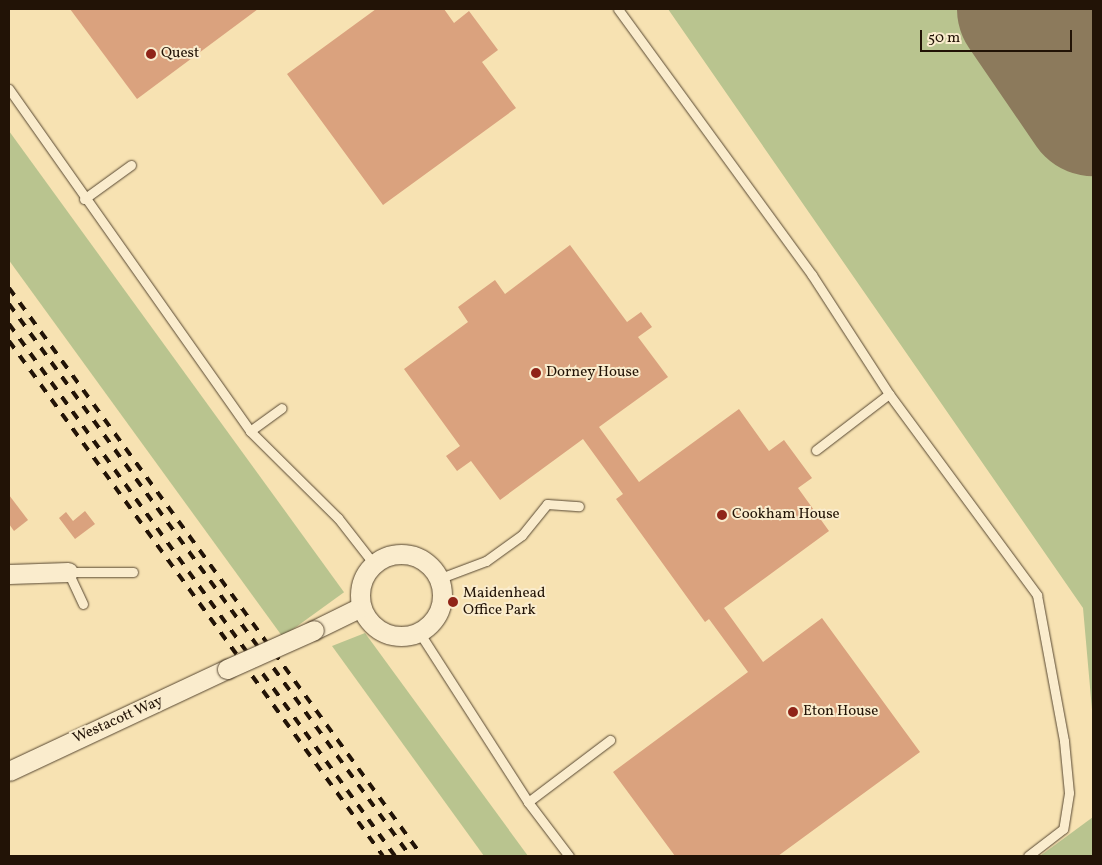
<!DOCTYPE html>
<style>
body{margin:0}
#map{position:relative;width:1102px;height:865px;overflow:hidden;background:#f7e2b2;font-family:Vollkorn,serif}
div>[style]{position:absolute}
.green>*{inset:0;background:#b9c48f;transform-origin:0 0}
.runway>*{height:138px;margin:-69px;padding:0 69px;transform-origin:69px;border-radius:69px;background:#8c7a5c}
.building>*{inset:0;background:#daa27e}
.roads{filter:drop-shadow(0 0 1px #574731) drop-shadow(0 0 1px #574731)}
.service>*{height:9px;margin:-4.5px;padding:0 4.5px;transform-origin:4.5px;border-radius:4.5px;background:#faeccd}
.minor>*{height:19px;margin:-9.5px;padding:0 9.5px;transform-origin:9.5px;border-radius:9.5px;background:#faeccd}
.minor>.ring{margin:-9.5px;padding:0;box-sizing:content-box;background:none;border:19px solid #faeccd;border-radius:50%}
.rail>*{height:4px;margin-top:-2px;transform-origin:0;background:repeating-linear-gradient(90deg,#221306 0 9px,transparent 0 18px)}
.bridges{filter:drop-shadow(0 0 1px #574731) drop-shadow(0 0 1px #574731)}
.minor-bridge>*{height:19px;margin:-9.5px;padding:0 9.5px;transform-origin:9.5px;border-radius:9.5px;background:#faeccd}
.dots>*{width:14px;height:14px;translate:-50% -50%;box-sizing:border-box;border:2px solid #faeccd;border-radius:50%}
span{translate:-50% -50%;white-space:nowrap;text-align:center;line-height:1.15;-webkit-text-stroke:4px #faeccd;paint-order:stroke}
.poi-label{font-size:15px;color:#221306}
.left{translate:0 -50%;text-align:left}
.street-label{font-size:15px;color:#221306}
.frame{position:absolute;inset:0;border:10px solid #221306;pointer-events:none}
.scale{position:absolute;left:920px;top:30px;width:152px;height:22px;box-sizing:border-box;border:2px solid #221306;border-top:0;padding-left:6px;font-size:15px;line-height:18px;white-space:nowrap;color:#221306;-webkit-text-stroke:4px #faeccd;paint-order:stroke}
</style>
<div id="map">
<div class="green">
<i style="clip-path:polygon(668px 9px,1093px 9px,1093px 721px,1083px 608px)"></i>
<i style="left:9px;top:131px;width:570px;height:76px;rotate:54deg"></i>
<i style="clip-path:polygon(365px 633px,528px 856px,484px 856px,332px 646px)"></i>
<i style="clip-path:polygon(1093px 817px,1093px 856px,1040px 856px)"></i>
</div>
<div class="runway">
<i style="left:1026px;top:9px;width:119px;rotate:55.6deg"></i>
</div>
<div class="building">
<i style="clip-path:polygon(70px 9px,258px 9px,137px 99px)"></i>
<i style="clip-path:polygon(376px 9px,444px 9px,454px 23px,469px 11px,498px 50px,482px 62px,516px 108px,383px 205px,287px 74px)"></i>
<i style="clip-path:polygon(570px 245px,627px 322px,641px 312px,652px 327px,638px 337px,668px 377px,599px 427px,639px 482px,739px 409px,769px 451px,784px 440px,812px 478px,798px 488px,829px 531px,724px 608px,763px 662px,822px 618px,920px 752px,778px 856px,675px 856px,613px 772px,748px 672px,709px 619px,705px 622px,616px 499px,623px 494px,583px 439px,500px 500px,471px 461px,457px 471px,446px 456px,460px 446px,404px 369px,468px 322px,458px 307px,495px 280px,505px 294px)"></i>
<i style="clip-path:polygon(9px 495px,28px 520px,14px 531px,9px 524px)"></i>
<i style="clip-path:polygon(85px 511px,95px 524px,75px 539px,59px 518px,66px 512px,73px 521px)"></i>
</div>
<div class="roads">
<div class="service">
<i style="left:618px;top:9px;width:329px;rotate:53.9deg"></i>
<i style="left:812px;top:275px;width:142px;rotate:57.1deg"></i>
<i style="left:889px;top:394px;width:250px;rotate:53.6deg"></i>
<i style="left:1037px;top:595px;width:148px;rotate:79.5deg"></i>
<i style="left:1064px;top:741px;width:52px;rotate:84.5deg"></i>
<i style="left:1069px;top:793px;width:36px;rotate:99deg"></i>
<i style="left:1063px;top:829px;width:44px;rotate:142.4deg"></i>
<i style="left:9px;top:89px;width:418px;rotate:54.8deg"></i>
<i style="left:250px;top:431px;width:124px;rotate:44.7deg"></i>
<i style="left:338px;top:518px;width:58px;rotate:52deg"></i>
<i style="left:84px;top:199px;width:58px;rotate:-35.9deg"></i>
<i style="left:250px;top:431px;width:39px;rotate:-36deg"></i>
<i style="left:816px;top:450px;width:92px;rotate:-37.5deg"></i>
<i style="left:438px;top:579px;width:51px;rotate:-20.6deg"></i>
<i style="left:486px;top:561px;width:44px;rotate:-35.8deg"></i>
<i style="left:522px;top:535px;width:40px;rotate:-51deg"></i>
<i style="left:547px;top:504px;width:32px;rotate:4deg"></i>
<i style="left:83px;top:604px;width:35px;rotate:-115deg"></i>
<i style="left:68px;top:572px;width:65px"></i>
<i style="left:419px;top:632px;width:202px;rotate:57.3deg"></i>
<i style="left:528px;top:802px;width:68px;rotate:52.8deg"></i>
<i style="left:528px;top:802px;width:103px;rotate:-37.1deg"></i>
</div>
<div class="minor">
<i class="ring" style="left:360px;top:554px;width:63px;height:63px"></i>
<i style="left:9px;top:574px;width:59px;rotate:-1.9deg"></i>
<i style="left:314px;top:630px;width:52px;rotate:-26.1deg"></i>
<i style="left:9px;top:771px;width:241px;rotate:-25.1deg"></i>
</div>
</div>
<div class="rail">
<i style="left:9px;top:288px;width:702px;rotate:53.98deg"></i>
<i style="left:9px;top:304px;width:682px;rotate:54deg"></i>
<i style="left:9px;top:324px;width:657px;rotate:54.04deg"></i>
<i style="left:9px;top:341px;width:636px;rotate:54.01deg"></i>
</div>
<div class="bridges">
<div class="minor-bridge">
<i style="left:227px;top:669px;width:95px;rotate:-24.1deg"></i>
</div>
</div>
<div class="dots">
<i style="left:151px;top:54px;background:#8f2418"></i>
<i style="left:536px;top:373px;background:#8f2418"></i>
<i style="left:722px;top:515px;background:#8f2418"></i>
<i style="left:453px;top:602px;background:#8f2418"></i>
<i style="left:793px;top:712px;background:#8f2418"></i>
</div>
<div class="poi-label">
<span class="left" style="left:161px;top:54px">Quest</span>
<span class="left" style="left:546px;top:373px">Dorney House</span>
<span class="left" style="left:732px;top:515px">Cookham House</span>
<span class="left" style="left:463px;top:602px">Maidenhead<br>Office Park</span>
<span class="left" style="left:803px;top:712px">Eton House</span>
</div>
<div class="street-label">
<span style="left:118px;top:720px;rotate:-24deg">Westacott Way</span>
</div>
<div class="frame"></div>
<div class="scale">50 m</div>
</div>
